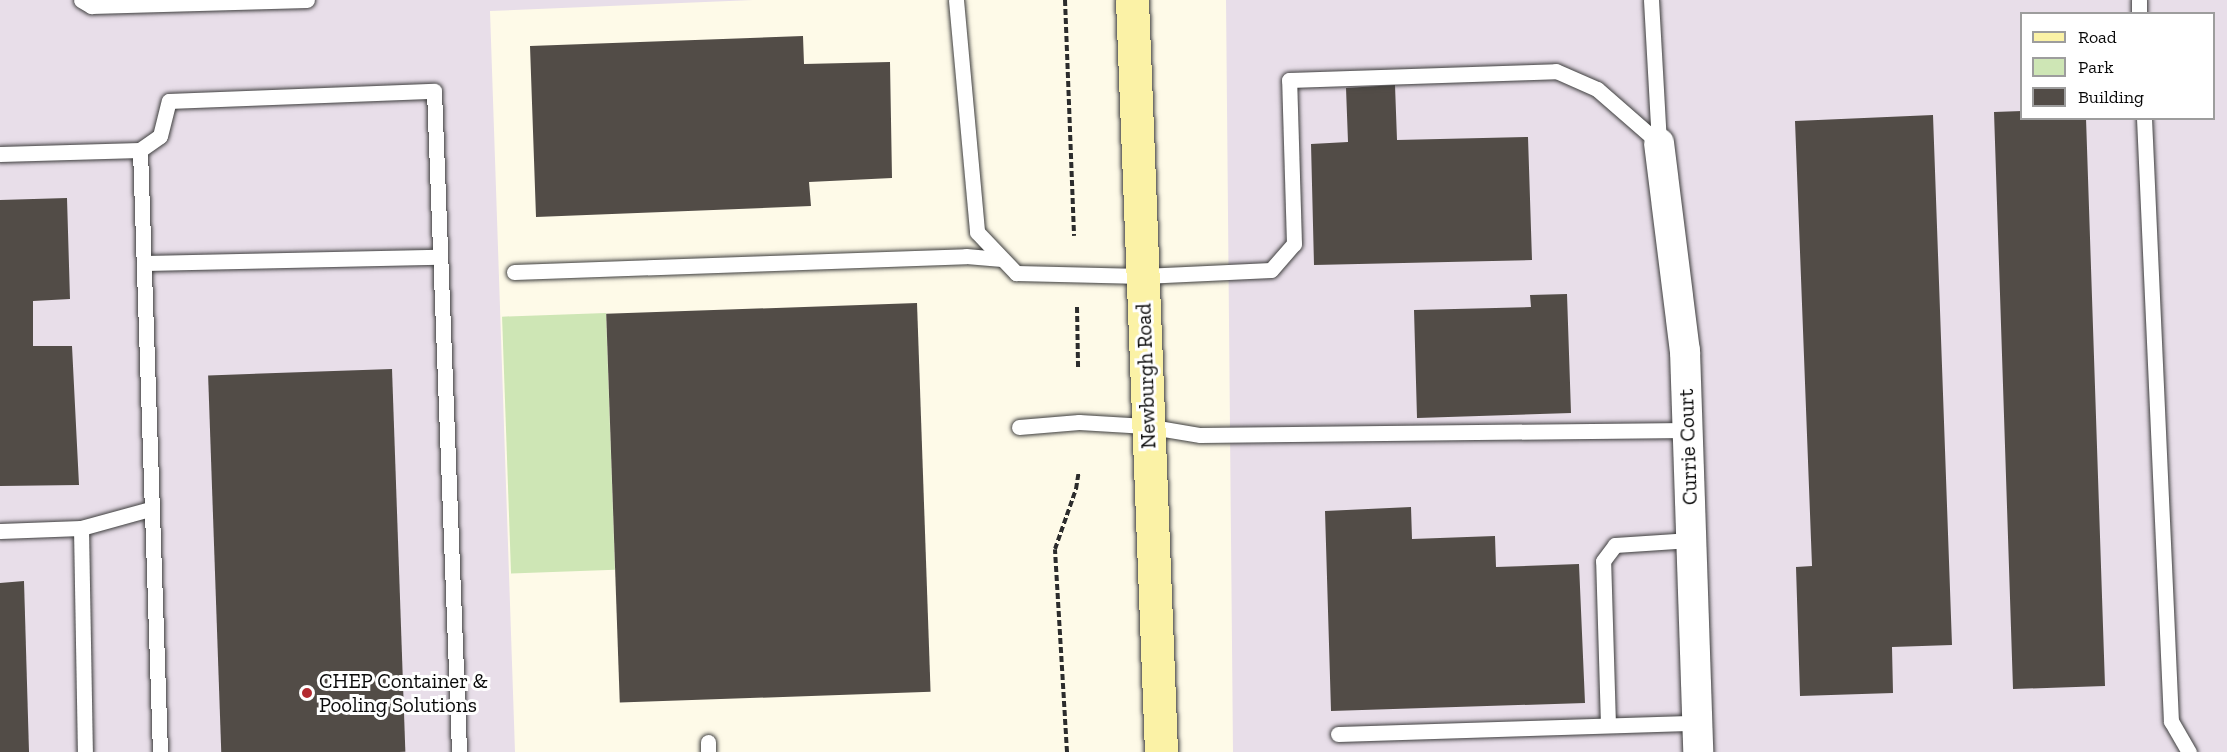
<!DOCTYPE html>
<style>
body{margin:0}
#map{position:relative;width:2227px;height:752px;overflow:hidden;background:#fefae8;font-family:"Zilla Slab",serif}
div>[style]{position:absolute}
.industrial>*{inset:0;background:#e8dee9}
.green>*{inset:0;background:#cee6b5;transform-origin:0 0}
.building>*{inset:0;background:#524c47;transform-origin:0 0}
.path>*{height:4px;margin-top:-2px;transform-origin:0;background:repeating-linear-gradient(90deg,#2c2c2c 0 6px,transparent 0 9px)}
.roads{filter:drop-shadow(0 0 2px #3d3d3d) drop-shadow(0 0 2px #3d3d3d)}
.lane>*{height:15px;margin:-7.5px;padding:0 7.5px;transform-origin:7.5px;border-radius:7.5px;background:#fff}
.street>*{height:30px;margin:-15px;padding:0 15px;transform-origin:15px;border-radius:15px;background:#fff}
.secondary>*{height:33px;margin:-16.5px;padding:0 16.5px;transform-origin:16.5px;border-radius:16.5px;background:#fbf2a6}
.dots>*{width:16px;height:16px;translate:-50% -50%;box-sizing:border-box;border:3px solid #fff;border-radius:50%}
span{translate:-50% -50%;white-space:nowrap;text-align:center;line-height:1.15;-webkit-text-stroke:6px #fff;paint-order:stroke}
.street-label{font-size:21px;color:#0a0a0a}
.poi-label{font-size:21px;color:#0a0a0a}
.left{translate:0 -50%;text-align:left}
.legend{position:absolute;left:2020px;top:12px;width:195px;height:108px;box-sizing:border-box;background:#fff;border:2px solid #9d9d9d;margin:0;padding:8px 10px;list-style:none;font-size:18px;color:#0a0a0a}
.legend li{display:flex;align-items:center;gap:12px;height:30px}
.legend b{width:30px;border:2px solid #9d9d9d}
</style>
<div id="map">
<div class="industrial">
<i style="clip-path:polygon(0 0,753px 0,490px 11px,515px 752px,0 752px)"></i>
<i style="clip-path:polygon(evenodd,1226px 0,2227px 0,2227px 752px,1233px 752px,1226px 0,2022px 14px,2214px 14px,2214px 118px,2022px 118px,2022px 14px)"></i>
</div>
<div class="green">
<i style="left:606px;top:313px;width:257px;height:104px;rotate:88deg"></i>
</div>
<div class="building">
<i style="clip-path:polygon(803px 36px,804px 64px,890px 62px,892px 178px,809px 182px,811px 206px,536px 217px,530px 46px)"></i>
<i style="clip-path:polygon(1395px 85px,1397px 140px,1528px 137px,1532px 260px,1314px 265px,1311px 144px,1348px 142px,1346px 88px)"></i>
<i style="clip-path:polygon(2022px 111px,2022px 118px,2086px 118px,2105px 686px,2013px 689px,1994px 112px)"></i>
<i style="clip-path:polygon(1933px 115px,1952px 645px,1892px 647px,1893px 693px,1800px 696px,1796px 567px,1812px 566px,1795px 121px)"></i>
<i style="clip-path:polygon(67px 198px,70px 299px,33px 301px,33px 346px,72px 346px,79px 485px,0 486px,0 200px)"></i>
<i style="clip-path:polygon(1567px 294px,1571px 413px,1417px 418px,1414px 310px,1531px 307px,1530px 295px)"></i>
<i style="left:917px;top:303px;width:389px;height:311px;rotate:88deg"></i>
<i style="left:392px;top:369px;width:383px;height:184px;rotate:88deg"></i>
<i style="clip-path:polygon(1411px 507px,1412px 539px,1495px 536px,1496px 567px,1579px 564px,1585px 703px,1331px 711px,1325px 511px)"></i>
<i style="clip-path:polygon(24px 581px,29px 752px,0 752px,0 583px)"></i>
</div>
<div class="path">
<i style="left:1065px;top:0;width:236px;rotate:87.8deg"></i>
<i style="left:1077px;top:307px;width:60px;rotate:89deg"></i>
<i style="left:1067px;top:752px;width:203px;rotate:-93.4deg"></i>
<i style="left:1055px;top:549px;width:64px;rotate:-70.7deg"></i>
<i style="left:1076px;top:489px;width:18px;rotate:-81deg"></i>
</div>
<div class="roads">
<div class="lane">
<i style="left:81px;top:0;width:12px;rotate:31deg"></i>
<i style="left:91px;top:6px;width:216px;rotate:-1.6deg"></i>
<i style="left:956px;top:0;width:233px;rotate:84.8deg"></i>
<i style="left:977px;top:232px;width:57px;rotate:46.4deg"></i>
<i style="left:1016px;top:273px;width:127px;rotate:1.4deg"></i>
<i style="left:1143px;top:276px;width:128px;rotate:-2.7deg"></i>
<i style="left:1271px;top:270px;width:35px;rotate:-49deg"></i>
<i style="left:1294px;top:244px;width:164px;rotate:-91.7deg"></i>
<i style="left:1289px;top:80px;width:267px;rotate:-1.9deg"></i>
<i style="left:1556px;top:71px;width:45px;rotate:23.7deg"></i>
<i style="left:1597px;top:89px;width:82px;rotate:41.1deg"></i>
<i style="left:1651px;top:0;width:143px;rotate:86.8deg"></i>
<i style="left:2139px;top:0;width:14px;rotate:90deg"></i>
<i style="left:2144px;top:118px;width:604px;rotate:87.44deg"></i>
<i style="left:2171px;top:721px;width:36px;rotate:60deg"></i>
<i style="left:140px;top:150px;width:24px;rotate:-35deg"></i>
<i style="left:160px;top:136px;width:36px;rotate:-76deg"></i>
<i style="left:169px;top:101px;width:265px;rotate:-2.2deg"></i>
<i style="left:434px;top:91px;width:661px;rotate:87.83deg"></i>
<i style="left:0;top:154px;width:140px;rotate:-1.6deg"></i>
<i style="left:140px;top:150px;width:602px;rotate:88.1deg"></i>
<i style="left:145px;top:263px;width:294px;rotate:-1.2deg"></i>
<i style="left:514px;top:272px;width:452px;rotate:-2deg"></i>
<i style="left:966px;top:256px;width:36px;rotate:5deg"></i>
<i style="left:1019px;top:427px;width:60px;rotate:-4.8deg"></i>
<i style="left:1079px;top:422px;width:67px;rotate:3.4deg"></i>
<i style="left:1146px;top:426px;width:55px;rotate:9.5deg"></i>
<i style="left:1200px;top:435px;width:487px;rotate:-0.6deg"></i>
<i style="left:81px;top:528px;width:224px;rotate:89deg"></i>
<i style="left:0;top:531px;width:81px;rotate:-2.1deg"></i>
<i style="left:81px;top:528px;width:72px;rotate:-15.4deg"></i>
<i style="left:1608px;top:725px;width:164px;rotate:-91.7deg"></i>
<i style="left:1603px;top:561px;width:20px;rotate:-53deg"></i>
<i style="left:1615px;top:545px;width:76px;rotate:-3.8deg"></i>
<i style="left:1338px;top:734px;width:359px;rotate:-1.8deg"></i>
<i style="left:708px;top:742px;width:10px;rotate:90deg"></i>
</div>
<div class="street">
<i style="left:1659px;top:143px;width:210px;rotate:82.9deg"></i>
<i style="left:1685px;top:351px;width:401px;rotate:88.1deg"></i>
</div>
<div class="secondary">
<i style="left:1132px;top:0;width:753px;rotate:87.79deg"></i>
</div>
</div>
<div class="dots">
<i style="left:307px;top:693px;background:#b32a30"></i>
</div>
<div class="street-label">
<span style="left:1146px;top:376px;rotate:-92deg">Newburgh Road</span>
<span style="left:1688px;top:447px;rotate:-92deg">Currie Court</span>
</div>
<div class="poi-label">
<span class="left" style="left:319px;top:693px">CHEP Container &amp;<br>Pooling Solutions</span>
</div>
<ul class="legend">
<li><b style="height:8px;background:#fbf2a6"></b>Road</li>
<li><b style="height:16px;background:#cee6b5"></b>Park</li>
<li><b style="height:16px;background:#524c47"></b>Building</li>
</ul>
</div>
